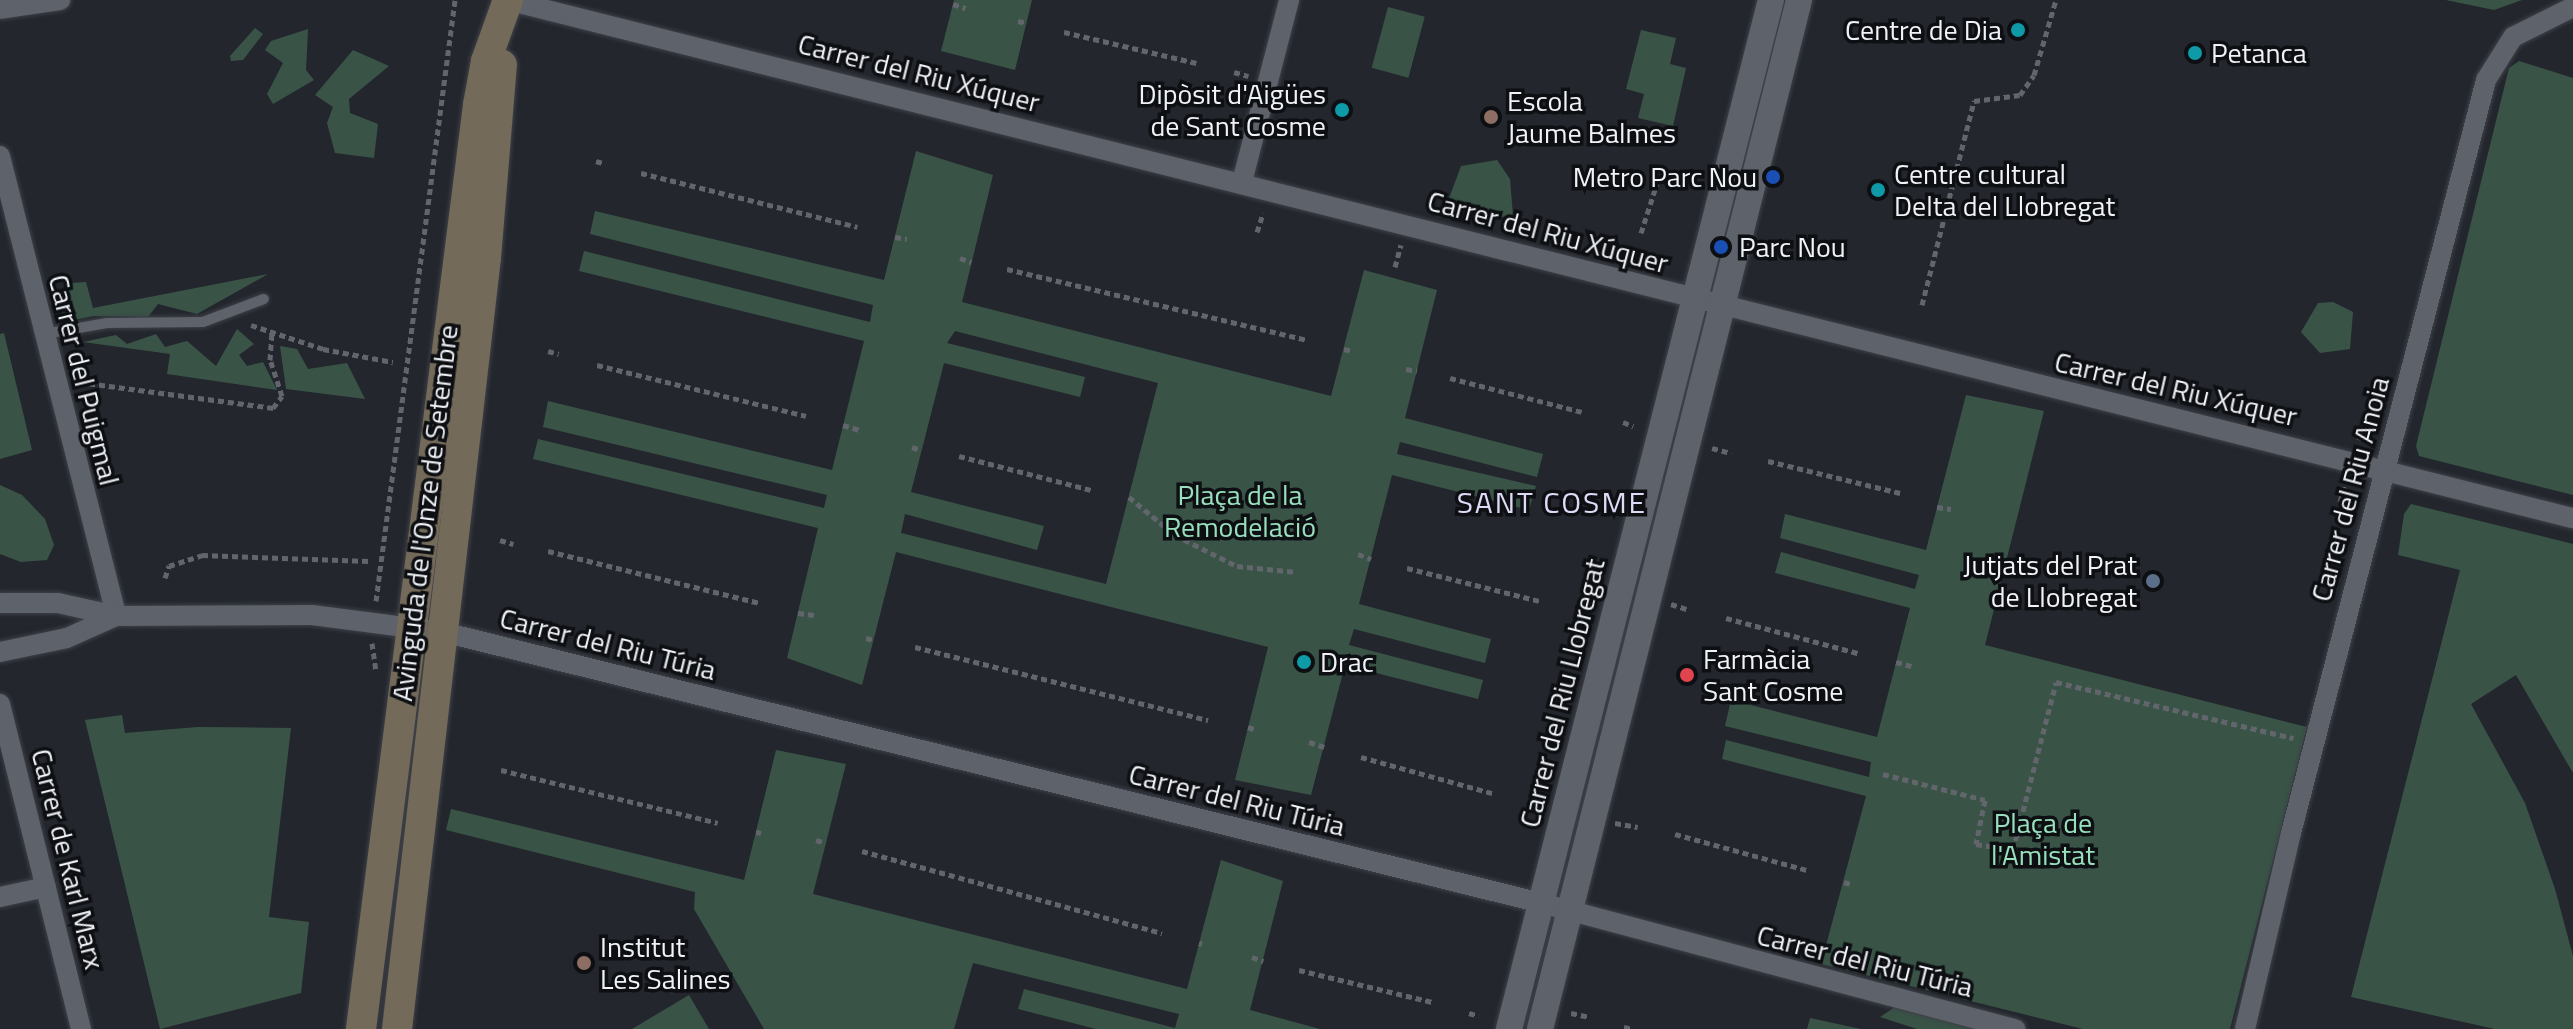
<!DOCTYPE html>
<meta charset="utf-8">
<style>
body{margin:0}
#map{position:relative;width:2573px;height:1029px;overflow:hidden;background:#23262d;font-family:"Titillium Web",sans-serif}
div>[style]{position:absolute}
.green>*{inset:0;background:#395447;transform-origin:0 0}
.path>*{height:5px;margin-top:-2.5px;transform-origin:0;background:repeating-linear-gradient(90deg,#62656c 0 6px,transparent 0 10px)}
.roads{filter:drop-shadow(0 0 2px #3e4147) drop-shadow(0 0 2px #3e4147)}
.service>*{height:10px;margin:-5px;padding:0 5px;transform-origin:5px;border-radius:5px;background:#5e626a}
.minor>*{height:20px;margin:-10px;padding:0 10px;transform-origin:10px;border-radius:10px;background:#5e626a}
.tertiary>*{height:26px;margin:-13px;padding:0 13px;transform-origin:13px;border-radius:13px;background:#5e626a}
.secondary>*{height:30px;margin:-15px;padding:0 15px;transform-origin:15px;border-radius:15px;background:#736a5a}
.dots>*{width:22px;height:22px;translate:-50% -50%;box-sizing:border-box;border:4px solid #0d0f12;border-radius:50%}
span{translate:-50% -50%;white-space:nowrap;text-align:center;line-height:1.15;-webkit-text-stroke:7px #0d0f12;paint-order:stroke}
.poi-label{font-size:28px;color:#eff2f7}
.right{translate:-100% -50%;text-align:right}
.left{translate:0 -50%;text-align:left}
.street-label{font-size:28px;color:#eff2f7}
.park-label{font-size:28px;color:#98e0bd}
.neighbourhood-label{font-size:30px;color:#ded9f6;letter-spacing:2px}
</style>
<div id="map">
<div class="green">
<i style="clip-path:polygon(954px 0,1032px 0,1015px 70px,941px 51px)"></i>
<i style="clip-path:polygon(2446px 0,2522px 0,2494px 10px)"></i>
<i style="left:1388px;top:7px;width:38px;height:63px;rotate:15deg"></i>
<i style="clip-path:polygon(255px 28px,263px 34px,243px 60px,231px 61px,230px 56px)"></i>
<i style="clip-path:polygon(308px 29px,306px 70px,314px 80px,273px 104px,267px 94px,283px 63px,265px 50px,271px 41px)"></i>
<i style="clip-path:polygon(1641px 30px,1676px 38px,1670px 64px,1686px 68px,1673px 126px,1638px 118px,1644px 94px,1626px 89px)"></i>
<i style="clip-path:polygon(353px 50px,389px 66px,349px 99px,350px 113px,378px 124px,374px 158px,335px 153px,327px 123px,333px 107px,315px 95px)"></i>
<i style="clip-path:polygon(2519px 61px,2573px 78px,2573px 495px,2419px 456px,2416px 446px,2509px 68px)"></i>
<i style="clip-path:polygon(evenodd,916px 151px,993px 175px,962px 302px,1331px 396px,1364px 270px,1437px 290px,1405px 418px,1543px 454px,1537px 477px,1400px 442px,1397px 454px,1536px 486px,1529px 510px,1392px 475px,1359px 604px,1491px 639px,1485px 663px,1354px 629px,1349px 645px,1483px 680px,1478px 699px,1345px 665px,1311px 795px,1235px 780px,1268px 647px,896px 552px,862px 685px,787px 658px,818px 528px,533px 459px,538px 439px,824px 508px,827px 495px,543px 427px,548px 401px,832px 470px,864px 341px,579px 271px,584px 251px,870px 322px,873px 305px,590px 234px,595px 211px,884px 280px,916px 151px,955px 331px,1158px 383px,1106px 584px,901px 533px,905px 514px,1037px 550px,1044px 526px,911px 492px,944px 363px,1080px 397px,1085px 377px,947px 343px,955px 331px)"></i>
<i style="clip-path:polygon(1497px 160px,1510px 179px,1513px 216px,1475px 219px,1448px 201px,1461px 166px)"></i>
<i style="clip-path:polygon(268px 274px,197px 314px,158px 304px,148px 317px,94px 316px,64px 322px,61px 310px,71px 283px,86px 282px,93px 308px)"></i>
<i style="clip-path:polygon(2333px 302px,2353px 312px,2350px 349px,2320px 353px,2301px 332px,2318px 303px)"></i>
<i style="clip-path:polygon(237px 329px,254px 344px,239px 355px,247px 366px,263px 362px,277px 390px,167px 374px,170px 354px,83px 342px,116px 335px,127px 344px,156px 334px,165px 347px,187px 341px,216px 366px)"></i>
<i style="clip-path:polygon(4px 333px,32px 450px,0 459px,0 334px)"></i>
<i style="clip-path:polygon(280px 346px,297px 349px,308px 369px,347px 363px,365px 399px,286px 389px)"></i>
<i style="clip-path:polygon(1966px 395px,2044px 411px,1985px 645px,2307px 727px,2230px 1029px,2083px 1029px,1821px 964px,1866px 796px,1722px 759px,1726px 740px,1869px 777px,1871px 762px,1725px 726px,1731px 700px,1877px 737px,1910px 608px,1775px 573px,1781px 552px,1915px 589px,1919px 575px,1780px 538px,1785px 514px,1926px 550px)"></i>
<i style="clip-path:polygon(0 485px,22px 495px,45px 519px,54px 545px,47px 560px,21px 562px,0 554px)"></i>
<i style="clip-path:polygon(2411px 504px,2573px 544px,2573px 773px,2516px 675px,2471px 704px,2525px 803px,2555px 889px,2573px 956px,2573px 1029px,2495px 1029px,2351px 997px,2460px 570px,2398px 555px,2404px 514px)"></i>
<i style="clip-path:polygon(122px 715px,125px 733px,198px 727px,291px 728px,269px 917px,309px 922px,301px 993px,160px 1029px,85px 720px)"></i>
<i style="clip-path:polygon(776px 750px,846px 764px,813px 894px,1187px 989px,1221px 860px,1283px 881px,1250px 1010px,1320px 1029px,1096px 1029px,1018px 1009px,1024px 989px,1175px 1028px,1179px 1014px,973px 963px,954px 1029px,764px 1029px,694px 909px,695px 892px,446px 830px,451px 809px,744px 880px)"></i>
<i style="clip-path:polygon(689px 995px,709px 1029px,632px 1029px)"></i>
<i style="clip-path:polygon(1898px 1005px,1983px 1029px,1917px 1029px,1880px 1017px)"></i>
<i style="clip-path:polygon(1810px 1018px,1861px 1029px,1807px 1029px)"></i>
</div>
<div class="path">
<i style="left:953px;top:4px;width:13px;rotate:18deg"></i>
<i style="left:1018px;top:21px;width:8px;rotate:14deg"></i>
<i style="left:1064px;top:32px;width:136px;rotate:13.2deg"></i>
<i style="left:1234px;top:72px;width:15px;rotate:16deg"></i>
<i style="left:596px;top:161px;width:10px;rotate:17deg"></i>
<i style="left:641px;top:173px;width:223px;rotate:14deg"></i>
<i style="left:1257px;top:232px;width:20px;rotate:-72deg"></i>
<i style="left:1641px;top:233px;width:56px;rotate:-72.2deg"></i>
<i style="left:895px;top:237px;width:12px;rotate:9deg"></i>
<i style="left:960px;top:258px;width:12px;rotate:20deg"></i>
<i style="left:1395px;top:267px;width:23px;rotate:-75deg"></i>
<i style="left:1007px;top:269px;width:308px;rotate:13.3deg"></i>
<i style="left:1922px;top:305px;width:211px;rotate:-75.7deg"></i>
<i style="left:1974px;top:101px;width:46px;rotate:-7.4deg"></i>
<i style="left:2020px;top:95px;width:24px;rotate:-55deg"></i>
<i style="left:2034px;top:75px;width:78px;rotate:-73.7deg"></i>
<i style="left:251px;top:325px;width:76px;rotate:18.4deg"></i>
<i style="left:323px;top:349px;width:71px;rotate:10.5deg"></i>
<i style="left:1344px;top:349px;width:9px;rotate:13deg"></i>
<i style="left:548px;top:351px;width:11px;rotate:15deg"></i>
<i style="left:597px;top:365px;width:215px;rotate:13.7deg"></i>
<i style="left:1406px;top:369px;width:11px;rotate:10deg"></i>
<i style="left:1450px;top:378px;width:136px;rotate:14.4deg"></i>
<i style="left:79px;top:382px;width:196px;rotate:7.6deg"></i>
<i style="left:273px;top:408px;width:15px;rotate:-53deg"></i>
<i style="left:282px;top:396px;width:38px;rotate:-108deg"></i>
<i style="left:270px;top:360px;width:28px;rotate:-86deg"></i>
<i style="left:1623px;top:422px;width:11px;rotate:22deg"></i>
<i style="left:843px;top:425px;width:17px;rotate:17deg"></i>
<i style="left:2359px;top:440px;width:19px;rotate:-74deg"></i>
<i style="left:912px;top:447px;width:9px;rotate:18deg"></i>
<i style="left:1712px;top:448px;width:20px;rotate:15deg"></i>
<i style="left:959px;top:456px;width:136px;rotate:14.4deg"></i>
<i style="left:1768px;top:461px;width:136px;rotate:13.6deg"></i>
<i style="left:1129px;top:497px;width:60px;rotate:39.6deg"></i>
<i style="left:1175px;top:535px;width:69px;rotate:26.6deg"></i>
<i style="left:1237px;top:566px;width:59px;rotate:5.8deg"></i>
<i style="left:2340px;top:502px;width:19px;rotate:-74deg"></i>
<i style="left:1937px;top:507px;width:14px;rotate:8deg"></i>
<i style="left:500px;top:540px;width:14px;rotate:17deg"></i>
<i style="left:548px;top:551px;width:218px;rotate:13.8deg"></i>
<i style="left:1358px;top:554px;width:14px;rotate:21deg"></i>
<i style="left:1407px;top:568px;width:136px;rotate:14deg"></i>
<i style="left:165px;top:578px;width:13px;rotate:-72deg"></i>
<i style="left:169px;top:566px;width:35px;rotate:-18deg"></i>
<i style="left:202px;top:555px;width:167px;rotate:2.1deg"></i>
<i style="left:376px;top:601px;width:606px;rotate:-82.51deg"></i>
<i style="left:1671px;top:604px;width:19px;rotate:18deg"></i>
<i style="left:1577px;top:612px;width:8px;rotate:14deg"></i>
<i style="left:798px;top:613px;width:16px;rotate:7deg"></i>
<i style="left:1726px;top:618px;width:137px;rotate:14.9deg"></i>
<i style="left:866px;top:638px;width:8px;rotate:14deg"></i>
<i style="left:372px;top:643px;width:29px;rotate:82deg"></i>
<i style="left:915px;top:647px;width:302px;rotate:14deg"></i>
<i style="left:1896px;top:662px;width:16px;rotate:15deg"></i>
<i style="left:1248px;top:727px;width:9px;rotate:18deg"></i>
<i style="left:1309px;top:742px;width:16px;rotate:18deg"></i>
<i style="left:1361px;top:757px;width:136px;rotate:15.4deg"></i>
<i style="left:501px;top:770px;width:223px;rotate:13.7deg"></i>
<i style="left:1883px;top:774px;width:105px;rotate:14.3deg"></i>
<i style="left:1985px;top:800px;width:45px;rotate:101.6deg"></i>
<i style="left:1976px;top:844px;width:37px;rotate:9deg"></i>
<i style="left:2013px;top:850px;width:173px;rotate:-75.6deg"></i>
<i style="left:2056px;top:682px;width:244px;rotate:13.3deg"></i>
<i style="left:1615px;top:823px;width:23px;rotate:10deg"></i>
<i style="left:756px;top:832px;width:5px;rotate:11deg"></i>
<i style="left:1675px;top:834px;width:137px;rotate:15.3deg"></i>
<i style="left:816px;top:840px;width:10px;rotate:17deg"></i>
<i style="left:862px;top:851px;width:311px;rotate:15.3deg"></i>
<i style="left:1844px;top:882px;width:10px;rotate:17deg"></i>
<i style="left:1199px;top:943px;width:3px;rotate:18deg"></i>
<i style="left:1252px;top:957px;width:12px;rotate:20deg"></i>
<i style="left:1299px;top:970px;width:137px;rotate:13.5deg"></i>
<i style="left:1469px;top:1013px;width:10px;rotate:17deg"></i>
<i style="left:1571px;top:1013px;width:19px;rotate:12deg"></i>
<i style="left:1624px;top:1027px;width:8px;rotate:14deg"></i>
</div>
<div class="roads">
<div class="service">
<i style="left:44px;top:334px;width:64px;rotate:-9.9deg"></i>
<i style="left:107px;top:323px;width:96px;rotate:-0.6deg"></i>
<i style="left:203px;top:322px;width:65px;rotate:-20.7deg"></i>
</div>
<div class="minor">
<i style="left:507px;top:0;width:2130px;rotate:14.08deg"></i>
<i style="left:0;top:9px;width:61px;rotate:-8.5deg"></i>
<i style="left:0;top:156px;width:474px;rotate:75.8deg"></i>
<i style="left:1242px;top:182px;width:188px;rotate:-75.5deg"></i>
<i style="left:0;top:603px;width:58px"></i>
<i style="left:58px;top:603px;width:59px;rotate:12.6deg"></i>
<i style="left:116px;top:616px;width:196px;rotate:-0.3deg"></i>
<i style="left:312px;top:615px;width:132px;rotate:7.4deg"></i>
<i style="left:443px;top:632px;width:1131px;rotate:13.86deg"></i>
<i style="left:1541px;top:903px;width:491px;rotate:14.9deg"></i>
<i style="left:0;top:652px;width:68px;rotate:-11.8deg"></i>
<i style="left:67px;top:638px;width:54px;rotate:-24.2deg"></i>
<i style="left:0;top:704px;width:335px;rotate:76deg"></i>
<i style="left:0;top:897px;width:47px;rotate:-12.3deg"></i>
<i style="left:2245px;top:1029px;width:201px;rotate:-76.8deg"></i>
<i style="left:2291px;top:833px;width:778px;rotate:-75.48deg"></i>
<i style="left:2486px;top:80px;width:51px;rotate:-57.9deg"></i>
<i style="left:2513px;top:37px;width:67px;rotate:-26.6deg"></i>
</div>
<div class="tertiary">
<i style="left:1509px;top:1029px;width:1062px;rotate:-75.72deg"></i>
<i style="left:1540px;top:1029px;width:1061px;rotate:-75.87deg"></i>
</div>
<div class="secondary">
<i style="left:361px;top:1029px;width:931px;rotate:-82.78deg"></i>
<i style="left:478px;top:105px;width:45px;rotate:-79.7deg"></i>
<i style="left:486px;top:61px;width:65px;rotate:-70.2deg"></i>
<i style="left:397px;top:1029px;width:776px;rotate:-83.42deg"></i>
<i style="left:486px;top:258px;width:194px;rotate:-85.3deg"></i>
</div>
</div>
<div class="dots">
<i style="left:2018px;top:30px;background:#0f9aa8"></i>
<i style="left:2195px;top:53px;background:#0f9aa8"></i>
<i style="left:1342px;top:110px;background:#0f9aa8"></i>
<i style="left:1491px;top:117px;background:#8d6e63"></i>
<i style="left:1773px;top:177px;background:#1a4fb4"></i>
<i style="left:1878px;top:190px;background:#0f9aa8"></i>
<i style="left:1721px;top:247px;background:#1a4fb4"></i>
<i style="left:2153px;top:581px;background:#5c6f8a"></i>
<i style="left:1304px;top:662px;background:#0f9aa8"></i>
<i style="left:1687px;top:675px;background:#e0444e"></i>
<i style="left:584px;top:963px;background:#8d6e63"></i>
</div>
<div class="poi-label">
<span class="right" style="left:2002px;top:30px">Centre de Dia</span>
<span class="left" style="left:2211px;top:53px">Petanca</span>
<span class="right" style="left:1326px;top:110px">Dipòsit d'Aigües<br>de Sant Cosme</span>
<span class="left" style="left:1507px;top:117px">Escola<br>Jaume Balmes</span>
<span class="left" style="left:1894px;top:190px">Centre cultural<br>Delta del Llobregat</span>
<span class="right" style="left:1757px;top:177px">Metro Parc Nou</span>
<span class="left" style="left:1739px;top:247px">Parc Nou</span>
<span class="right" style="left:2137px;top:581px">Jutjats del Prat<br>de Llobregat</span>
<span class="left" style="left:1703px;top:675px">Farmàcia<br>Sant Cosme</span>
<span class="left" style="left:1320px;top:662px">Drac</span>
<span class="left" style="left:600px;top:963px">Institut<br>Les Salines</span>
</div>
<div class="street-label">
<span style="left:919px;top:73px;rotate:14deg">Carrer del Riu Xúquer</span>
<span style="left:1548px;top:232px;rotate:15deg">Carrer del Riu Xúquer</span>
<span style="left:84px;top:380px;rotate:76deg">Carrer del Puigmal</span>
<span style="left:2176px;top:389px;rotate:13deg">Carrer del Riu Xúquer</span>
<span style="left:2350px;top:489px;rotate:-75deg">Carrer del Riu Anoia</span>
<span style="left:425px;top:513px;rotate:-83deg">Avinguda de l'Onze de Setembre</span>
<span style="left:608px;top:644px;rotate:14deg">Carrer del Riu Túria</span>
<span style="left:1562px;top:693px;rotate:-76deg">Carrer del Riu Llobregat</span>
<span style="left:1237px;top:800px;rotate:14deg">Carrer del Riu Túria</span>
<span style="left:68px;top:859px;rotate:76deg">Carrer de Karl Marx</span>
<span style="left:1865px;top:961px;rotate:14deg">Carrer del Riu Túria</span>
</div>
<div class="park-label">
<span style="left:1240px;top:511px">Plaça de la<br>Remodelació</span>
<span style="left:2043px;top:839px">Plaça de<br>l'Amistat</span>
</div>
<div class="neighbourhood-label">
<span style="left:1552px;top:502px">SANT COSME</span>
</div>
</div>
